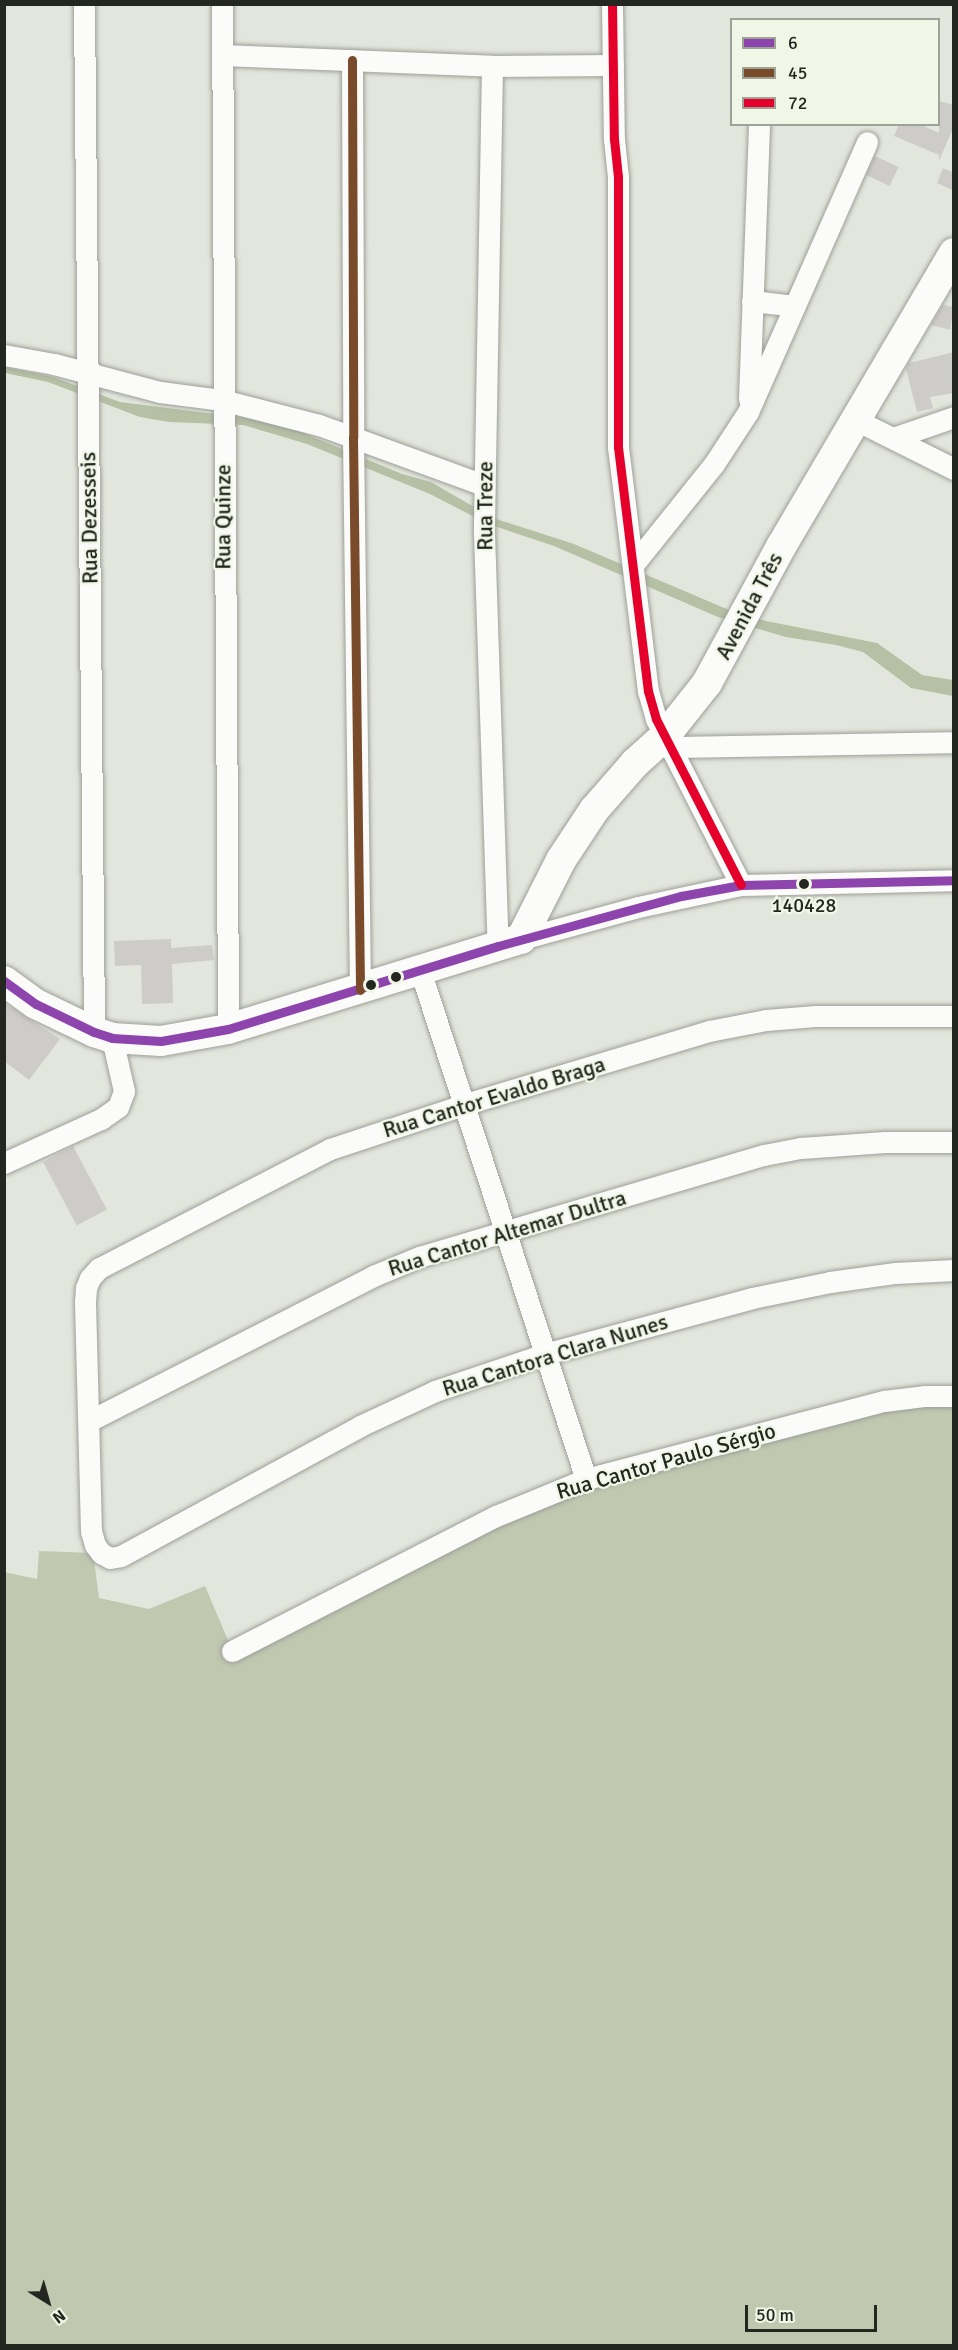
<!DOCTYPE html>
<meta charset="utf-8">
<style>
body{margin:0}
#map{position:relative;width:958px;height:2350px;overflow:hidden;background:#e3e6dd;font-family:Signika,sans-serif}
div>[style]{position:absolute}
.forest>*{inset:0;background:#c0c8b0}
.water>*{inset:0;background:#b6c0a4}
.building>*{inset:0;background:#ceccc8;transform-origin:0 0}
.roads{filter:drop-shadow(0 0 2px #9d9f98) drop-shadow(0 0 2px #9d9f98)}
.street>*{height:21px;margin:-10.5px;padding:0 10.5px;transform-origin:10.5px;border-radius:10.5px;background:#fbfbfa}
.secondary>*{height:30px;margin:-15px;padding:0 15px;transform-origin:15px;border-radius:15px;background:#fbfbfa}
.bus-1>*{height:9px;margin:-4.5px;padding:0 4.5px;transform-origin:4.5px;border-radius:4.5px;background:#8e44ad}
.bus-2>*{height:9px;margin:-4.5px;padding:0 4.5px;transform-origin:4.5px;border-radius:4.5px;background:#7a4b2a}
.bus-3>*{height:9px;margin:-4.5px;padding:0 4.5px;transform-origin:4.5px;border-radius:4.5px;background:#e4002b}
.dots>*{width:16px;height:16px;translate:-50% -50%;box-sizing:border-box;border:3px solid #f1f7e6;border-radius:50%}
span{translate:-50% -50%;white-space:nowrap;text-align:center;line-height:1.15;-webkit-text-stroke:4.5px #f1f7e6;paint-order:stroke}
.bus-label{font-size:20px;color:#242620}
.street-label{font-size:22px;color:#242620}
.frame{position:absolute;inset:0;border:6px solid #242620;pointer-events:none}
.legend{position:absolute;left:730px;top:18px;width:210px;height:108px;box-sizing:border-box;background:#f1f7e6;border:2px solid #9fa397;margin:0;padding:8px 10px;list-style:none;font-size:18px;color:#242620}
.legend li{display:flex;align-items:center;gap:12px;height:30px}
.legend b{width:30px;border:2px solid #9fa397}
.north{position:absolute;left:18px;top:2272px;width:60px;height:60px;-webkit-text-stroke:4px #f1f7e6;paint-order:stroke;rotate:143deg;font-size:16px;font-weight:700;line-height:24px;text-align:center;color:#242620}
.north::after{content:'';display:block;margin:auto;width:21px;height:27px;background:#242620;clip-path:polygon(50% 0,100% 100%,50% 72%,0 100%)}
.scale{position:absolute;left:745px;top:2305px;width:132px;height:27px;box-sizing:border-box;border:3px solid #242620;border-top:0;padding-left:8px;font-size:18px;line-height:21px;white-space:nowrap;color:#242620;-webkit-text-stroke:4px #f1f7e6;paint-order:stroke}
</style>
<div id="map">
<div class="forest">
<i style="clip-path:polygon(953px 1406px,953px 2345px,5px 2345px,4px 1572px,37px 1579px,39px 1551px,93px 1553px,99px 1598px,149px 1609px,205px 1586px,230px 1645px,587px 1475px,893px 1408px)"></i>
</div>
<div class="water">
<i style="clip-path:polygon(4px 367px,53px 377px,120px 402px,277px 422px,402px 474px,431px 482px,493px 518px,574px 544px,729px 610px,766px 621px,877px 643px,922px 675px,953px 680px,953px 696px,911px 688px,863px 652px,836px 645px,786px 637px,718px 617px,554px 546px,488px 524px,430px 494px,307px 444px,243px 425px,169px 422px,140px 417px,48px 382px,5px 373px)"></i>
</div>
<div class="building">
<i style="clip-path:polygon(939px 101px,954px 105px,954px 126px,939px 161px,939px 155px,894px 136px,899px 124px,919px 124px,939px 133px)"></i>
<i style="left:875px;top:156px;width:26px;height:21px;rotate:25deg"></i>
<i style="clip-path:polygon(943px 168px,954px 173px,954px 191px,937px 183px)"></i>
<i style="clip-path:polygon(943px 305px,954px 307px,950px 330px,931px 325px)"></i>
<i style="clip-path:polygon(954px 352px,954px 393px,930px 397px,933px 408px,917px 412px,906px 369px,909px 363px)"></i>
<i style="clip-path:polygon(171px 939px,171px 948px,212px 945px,214px 960px,172px 964px,173px 1003px,142px 1004px,141px 965px,115px 966px,114px 941px)"></i>
<i style="clip-path:polygon(4px 1003px,60px 1039px,29px 1080px,4px 1061px)"></i>
<i style="left:73px;top:1146px;width:72px;height:34px;rotate:62deg"></i>
</div>
<div class="roads">
<div class="street">
<i style="left:84px;top:4px;width:1028px;rotate:89.44deg"></i>
<i style="left:222px;top:4px;width:1025px;rotate:89.66deg"></i>
<i style="left:612px;top:4px;width:135px;rotate:89.2deg"></i>
<i style="left:614px;top:139px;width:38px;rotate:84deg"></i>
<i style="left:618px;top:177px;width:270px;rotate:90deg"></i>
<i style="left:618px;top:447px;width:246px;rotate:83deg"></i>
<i style="left:648px;top:691px;width:29px;rotate:74deg"></i>
<i style="left:656px;top:719px;width:186px;rotate:62.9deg"></i>
<i style="left:222px;top:55px;width:270px;rotate:2.3deg"></i>
<i style="left:492px;top:66px;width:121px;rotate:-0.5deg"></i>
<i style="left:352px;top:60px;width:377px;rotate:89.8deg"></i>
<i style="left:353px;top:437px;width:553px;rotate:89.27deg"></i>
<i style="left:492px;top:66px;width:467px;rotate:91deg"></i>
<i style="left:484px;top:533px;width:413px;rotate:88.1deg"></i>
<i style="left:752px;top:301px;width:43px;rotate:6.6deg"></i>
<i style="left:4px;top:355px;width:51px;rotate:10.2deg"></i>
<i style="left:54px;top:364px;width:110px;rotate:14.8deg"></i>
<i style="left:160px;top:392px;width:63px;rotate:7.4deg"></i>
<i style="left:222px;top:400px;width:100px;rotate:14.5deg"></i>
<i style="left:319px;top:425px;width:176px;rotate:20deg"></i>
<i style="left:749px;top:399px;width:275px;rotate:-87.9deg"></i>
<i style="left:856px;top:420px;width:110px;rotate:26.6deg"></i>
<i style="left:893px;top:438px;width:65px;rotate:-19deg"></i>
<i style="left:633px;top:565px;width:129px;rotate:-51.3deg"></i>
<i style="left:714px;top:464px;width:62px;rotate:-56.8deg"></i>
<i style="left:748px;top:412px;width:295px;rotate:-66.2deg"></i>
<i style="left:671px;top:747px;width:283px;rotate:-1deg"></i>
<i style="left:521px;top:939px;width:121px;rotate:-15.3deg"></i>
<i style="left:638px;top:907px;width:105px;rotate:-12.1deg"></i>
<i style="left:741px;top:885px;width:213px;rotate:-1.3deg"></i>
<i style="left:420px;top:970px;width:535px;rotate:71.94deg"></i>
<i style="left:954px;top:1016px;width:139px;rotate:180deg"></i>
<i style="left:815px;top:1016px;width:49px;rotate:175.3deg"></i>
<i style="left:766px;top:1020px;width:58px;rotate:169.1deg"></i>
<i style="left:709px;top:1031px;width:257px;rotate:163.3deg"></i>
<i style="left:463px;top:1105px;width:140px;rotate:161.7deg"></i>
<i style="left:330px;top:1149px;width:260px;rotate:152.7deg"></i>
<i style="left:99px;top:1268px;width:13px;rotate:132deg"></i>
<i style="left:90px;top:1278px;width:11px;rotate:112deg"></i>
<i style="left:86px;top:1288px;width:14px;rotate:94deg"></i>
<i style="left:85px;top:1302px;width:229px;rotate:88.5deg"></i>
<i style="left:91px;top:1531px;width:15px;rotate:74deg"></i>
<i style="left:95px;top:1545px;width:10px;rotate:53deg"></i>
<i style="left:101px;top:1553px;width:10px;rotate:29deg"></i>
<i style="left:110px;top:1558px;width:11px;rotate:-10deg"></i>
<i style="left:121px;top:1556px;width:272px;rotate:-28.5deg"></i>
<i style="left:360px;top:1426px;width:83px;rotate:-25deg"></i>
<i style="left:435px;top:1391px;width:116px;rotate:-18.6deg"></i>
<i style="left:545px;top:1354px;width:214px;rotate:-15.1deg"></i>
<i style="left:752px;top:1298px;width:80px;rotate:-11.6deg"></i>
<i style="left:830px;top:1282px;width:66px;rotate:-7.9deg"></i>
<i style="left:895px;top:1273px;width:59px;rotate:-2.9deg"></i>
<i style="left:4px;top:1163px;width:107px;rotate:-24.4deg"></i>
<i style="left:101px;top:1119px;width:21px;rotate:-35deg"></i>
<i style="left:118px;top:1107px;width:17px;rotate:-69deg"></i>
<i style="left:124px;top:1091px;width:54px;rotate:-102.8deg"></i>
<i style="left:89px;top:1421px;width:319px;rotate:-27deg"></i>
<i style="left:373px;top:1276px;width:50px;rotate:-22.4deg"></i>
<i style="left:419px;top:1257px;width:360px;rotate:-16.5deg"></i>
<i style="left:764px;top:1155px;width:38px;rotate:-11deg"></i>
<i style="left:801px;top:1148px;width:84px;rotate:-4.1deg"></i>
<i style="left:885px;top:1142px;width:69px"></i>
<i style="left:232px;top:1651px;width:297px;rotate:-27.1deg"></i>
<i style="left:496px;top:1516px;width:97px;rotate:-22.3deg"></i>
<i style="left:586px;top:1479px;width:308px;rotate:-14.7deg"></i>
<i style="left:884px;top:1401px;width:40px;rotate:-7.1deg"></i>
<i style="left:924px;top:1396px;width:30px"></i>
</div>
<div class="secondary">
<i style="left:4px;top:981px;width:39px;rotate:36deg"></i>
<i style="left:36px;top:1004px;width:64px;rotate:25.8deg"></i>
<i style="left:94px;top:1032px;width:19px;rotate:18deg"></i>
<i style="left:112px;top:1038px;width:49px;rotate:3.5deg"></i>
<i style="left:161px;top:1041px;width:68px;rotate:-10.2deg"></i>
<i style="left:228px;top:1029px;width:307px;rotate:-17.1deg"></i>
<i style="left:521px;top:939px;width:89px;rotate:-63.1deg"></i>
<i style="left:561px;top:860px;width:60px;rotate:-56.6deg"></i>
<i style="left:594px;top:810px;width:62px;rotate:-48.9deg"></i>
<i style="left:635px;top:763px;width:40px;rotate:-42deg"></i>
<i style="left:665px;top:736px;width:68px;rotate:-51.6deg"></i>
<i style="left:707px;top:683px;width:157px;rotate:-61.5deg"></i>
<i style="left:782px;top:545px;width:339px;rotate:-59.5deg"></i>
</div>
</div>
<div class="bus-1">
<i style="left:4px;top:981px;width:39px;rotate:36deg"></i>
<i style="left:36px;top:1004px;width:64px;rotate:25.8deg"></i>
<i style="left:94px;top:1032px;width:19px;rotate:18deg"></i>
<i style="left:112px;top:1038px;width:49px;rotate:3.5deg"></i>
<i style="left:161px;top:1041px;width:68px;rotate:-10.2deg"></i>
<i style="left:228px;top:1029px;width:282px;rotate:-17.1deg"></i>
<i style="left:498px;top:946px;width:190px;rotate:-15.3deg"></i>
<i style="left:681px;top:896px;width:61px;rotate:-10.4deg"></i>
<i style="left:741px;top:885px;width:213px;rotate:-1.3deg"></i>
</div>
<div class="bus-2">
<i style="left:352px;top:60px;width:377px;rotate:89.8deg"></i>
<i style="left:353px;top:437px;width:553px;rotate:89.27deg"></i>
</div>
<div class="bus-3">
<i style="left:612px;top:4px;width:135px;rotate:89.2deg"></i>
<i style="left:614px;top:139px;width:38px;rotate:84deg"></i>
<i style="left:618px;top:177px;width:270px;rotate:90deg"></i>
<i style="left:618px;top:447px;width:246px;rotate:83deg"></i>
<i style="left:648px;top:691px;width:29px;rotate:74deg"></i>
<i style="left:656px;top:719px;width:186px;rotate:62.9deg"></i>
</div>
<div class="dots">
<i style="left:804px;top:884px;background:#242620"></i>
<i style="left:396px;top:977px;background:#242620"></i>
<i style="left:371px;top:985px;background:#242620"></i>
</div>
<div class="bus-label">
<span style="left:804px;top:905px">140428</span>
</div>
<div class="street-label">
<span style="left:485px;top:506px;rotate:-90deg">Rua Treze</span>
<span style="left:223px;top:517px;rotate:-90deg">Rua Quinze</span>
<span style="left:89px;top:518px;rotate:-91deg">Rua Dezesseis</span>
<span style="left:749px;top:606px;rotate:-62deg">Avenida Três</span>
<span style="left:494px;top:1097px;rotate:-17deg">Rua Cantor Evaldo Braga</span>
<span style="left:507px;top:1233px;rotate:-17deg">Rua Cantor Altemar Dultra</span>
<span style="left:555px;top:1355px;rotate:-17deg">Rua Cantora Clara Nunes</span>
<span style="left:666px;top:1461px;rotate:-16deg">Rua Cantor Paulo Sérgio</span>
</div>
<div class="frame"></div>
<ul class="legend">
<li><b style="height:8px;background:#8e44ad"></b>6</li>
<li><b style="height:8px;background:#7a4b2a"></b>45</li>
<li><b style="height:8px;background:#e4002b"></b>72</li>
</ul>
<div class="north">N</div>
<div class="scale">50 m</div>
</div>
